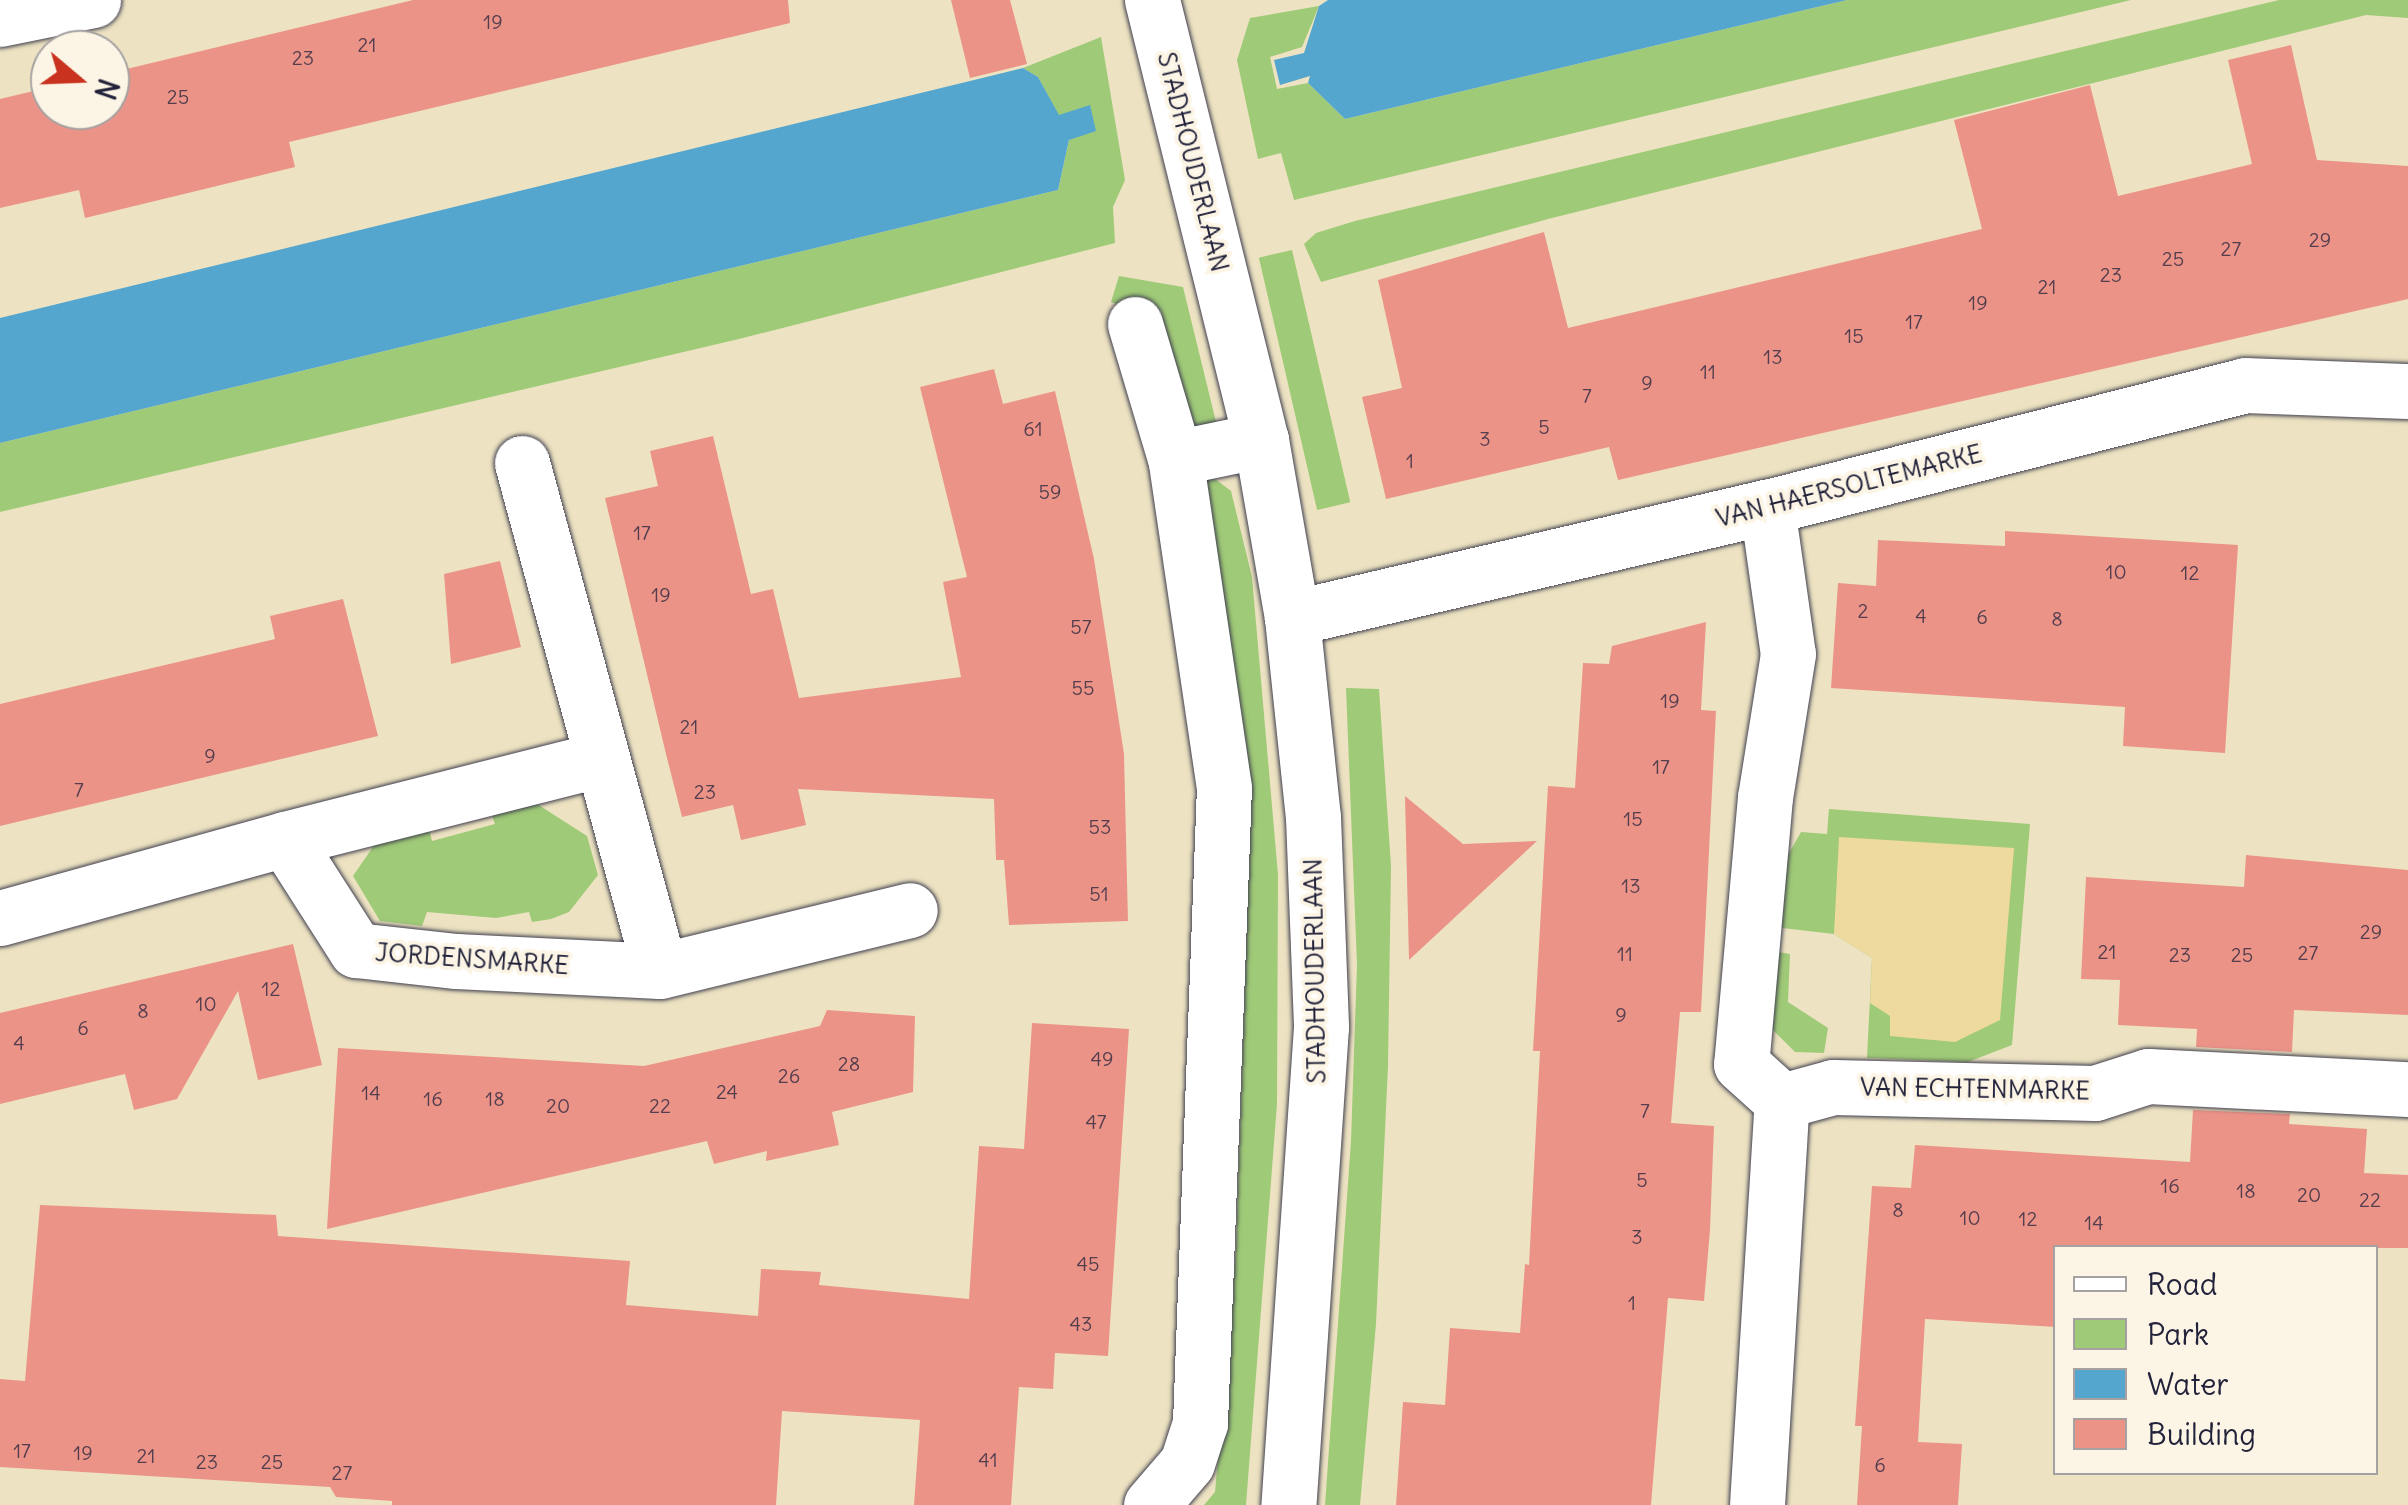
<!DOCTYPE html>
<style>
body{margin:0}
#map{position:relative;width:2408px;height:1505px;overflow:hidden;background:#ede3c2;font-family:Delius,sans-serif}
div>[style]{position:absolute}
.green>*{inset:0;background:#9fca77;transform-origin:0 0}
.sand>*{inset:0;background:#eeda9e}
.water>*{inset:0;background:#54a6cf}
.building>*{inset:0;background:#ec9388}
.roads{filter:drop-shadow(0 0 2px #403f4f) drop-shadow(0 0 2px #403f4f)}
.minor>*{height:55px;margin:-27.5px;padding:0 27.5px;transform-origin:27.5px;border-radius:27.5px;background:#fff}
.tertiary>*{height:55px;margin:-27.5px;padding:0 27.5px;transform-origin:27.5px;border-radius:27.5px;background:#fff}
span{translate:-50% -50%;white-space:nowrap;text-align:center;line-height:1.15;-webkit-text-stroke:8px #fcf5e5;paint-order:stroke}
.number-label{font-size:20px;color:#543e4e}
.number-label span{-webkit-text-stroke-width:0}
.street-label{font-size:25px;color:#22223b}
.legend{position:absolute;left:2053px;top:1245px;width:325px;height:230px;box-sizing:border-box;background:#fcf5e5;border:2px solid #a5a1a1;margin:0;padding:12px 18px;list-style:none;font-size:30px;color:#22223b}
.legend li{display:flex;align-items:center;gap:20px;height:50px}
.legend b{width:50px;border:2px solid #a5a1a1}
.north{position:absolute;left:30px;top:30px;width:100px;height:100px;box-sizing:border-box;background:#fcf5e5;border:2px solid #a5a1a1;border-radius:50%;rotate:109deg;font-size:28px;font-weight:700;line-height:40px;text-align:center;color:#22223b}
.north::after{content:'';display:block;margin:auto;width:35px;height:45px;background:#c8321e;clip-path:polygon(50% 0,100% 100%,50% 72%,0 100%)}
</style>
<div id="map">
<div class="green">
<i style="clip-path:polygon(1847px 0,2131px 0,1294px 200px,1281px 153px,1258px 159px,1237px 60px,1250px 18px,1319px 6px,1302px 47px,1270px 57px,1277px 89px,1308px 83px,1345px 119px)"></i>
<i style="clip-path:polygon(2279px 0,2408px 0,2408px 18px,2366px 15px,1548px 219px,1321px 282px,1304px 244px,1316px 233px,1355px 221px)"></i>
<i style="clip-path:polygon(1101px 37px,1125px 180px,1113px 207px,1115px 243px,739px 339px,0 512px,0 443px,1058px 190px,1069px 140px,1092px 119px,1090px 106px,1059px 116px,1038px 77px,1023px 68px)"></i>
<i style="left:1292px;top:250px;width:259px;height:34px;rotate:77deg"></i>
<i style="clip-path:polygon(1119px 276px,1183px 287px,1217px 426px,1184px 430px,1150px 317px,1111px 302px)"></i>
<i style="clip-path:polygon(1211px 476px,1231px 491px,1252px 577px,1278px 875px,1277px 1104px,1246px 1505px,1204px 1505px,1215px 1492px,1236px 1249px,1247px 919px,1236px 744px,1199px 488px)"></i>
<i style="clip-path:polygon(1346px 688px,1379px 689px,1391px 866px,1388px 1066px,1376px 1324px,1360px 1505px,1325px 1505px,1351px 1141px,1357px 965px)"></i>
<i style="clip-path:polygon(537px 804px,587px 836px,598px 875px,569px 912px,551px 919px,532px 922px,529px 912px,496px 918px,427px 912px,422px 926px,380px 921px,353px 876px,377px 841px,429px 829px,432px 841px,495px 824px,491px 813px)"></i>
<i style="clip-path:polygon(1829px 809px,2030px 824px,2012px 1045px,1968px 1062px,1867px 1058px,1872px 958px,1834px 934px,1774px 927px,1780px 869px,1801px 832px,1827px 834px)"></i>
<i style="clip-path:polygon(1771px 951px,1790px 954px,1788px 1002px,1828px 1028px,1824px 1053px,1795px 1052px,1767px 1024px)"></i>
</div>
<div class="sand">
<i style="clip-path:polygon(1839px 837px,2014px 848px,2000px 1020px,1955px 1042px,1890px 1036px,1890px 1016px,1870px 1003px,1872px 958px,1834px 934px)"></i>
</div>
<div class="water">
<i style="clip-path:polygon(1328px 0,1847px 0,1345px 119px,1308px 83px,1310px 76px,1280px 85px,1274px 60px,1304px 53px,1319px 6px)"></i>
<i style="clip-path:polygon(1023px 68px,1038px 77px,1059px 115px,1090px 105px,1096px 131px,1069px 140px,1058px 190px,0 443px,0 318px)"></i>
</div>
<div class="building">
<i style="clip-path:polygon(413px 0,788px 0,790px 23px,289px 142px,295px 167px,85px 218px,79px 190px,0 208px,0 99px,50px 87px,50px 110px,110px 110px,110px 73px)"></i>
<i style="clip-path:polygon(951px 0,1010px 0,1027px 64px,970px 78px)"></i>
<i style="clip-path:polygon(2291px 45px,2317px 160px,2408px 166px,2408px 299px,1618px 480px,1609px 447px,1386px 499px,1362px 397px,1402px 388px,1378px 280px,1544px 232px,1568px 328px,1982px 229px,1954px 120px,2090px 85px,2118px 196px,2252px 164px,2228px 60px)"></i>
<i style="clip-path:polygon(994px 369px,1003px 404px,1055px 391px,1094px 559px,1124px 754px,1128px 921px,1009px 925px,1004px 860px,996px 860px,994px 799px,798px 789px,806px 825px,741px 840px,733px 805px,682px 817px,666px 754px,605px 498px,658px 486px,650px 451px,713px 436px,751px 594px,773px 589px,799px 698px,961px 677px,943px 582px,967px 577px,920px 387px)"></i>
<i style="clip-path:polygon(2005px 531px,2238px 545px,2225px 753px,2123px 746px,2125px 707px,1831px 688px,1838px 583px,1876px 586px,1878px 540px,2005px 546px)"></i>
<i style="clip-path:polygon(500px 561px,521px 647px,451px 664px,444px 574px)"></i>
<i style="clip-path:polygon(343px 599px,378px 736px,0 826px,0 704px,275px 639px,270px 616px)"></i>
<i style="clip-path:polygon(1706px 622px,1701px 710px,1716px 711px,1701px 1012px,1680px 1012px,1671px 1123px,1714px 1126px,1710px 1230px,1704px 1301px,1668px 1298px,1651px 1505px,1396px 1505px,1403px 1402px,1445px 1405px,1450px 1328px,1520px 1333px,1525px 1264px,1529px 1265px,1540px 1051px,1533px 1051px,1548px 786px,1575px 788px,1583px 663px,1609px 664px,1612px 646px)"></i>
<i style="clip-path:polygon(1405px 796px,1463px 844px,1537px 841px,1409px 960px)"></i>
<i style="clip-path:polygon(2246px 855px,2408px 870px,2408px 1015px,2294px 1010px,2292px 1052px,2196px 1047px,2197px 1029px,2118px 1025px,2120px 980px,2081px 979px,2086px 877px,2244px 887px)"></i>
<i style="clip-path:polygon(293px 944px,322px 1065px,258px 1080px,238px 991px,177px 1099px,134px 1110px,125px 1074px,0 1104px,0 1013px)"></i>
<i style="clip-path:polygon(827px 1010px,915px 1016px,913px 1092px,832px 1112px,839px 1145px,766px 1161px,767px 1151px,714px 1164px,707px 1141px,327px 1229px,338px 1048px,644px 1066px,820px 1026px)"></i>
<i style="clip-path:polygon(1032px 1023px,1129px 1029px,1108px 1356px,1055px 1353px,1053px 1389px,1019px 1387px,1011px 1505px,914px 1505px,920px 1420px,782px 1411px,776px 1505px,392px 1505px,392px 1501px,336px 1497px,330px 1487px,0 1467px,0 1379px,25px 1381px,40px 1205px,276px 1215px,278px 1236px,630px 1261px,626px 1305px,758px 1316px,761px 1269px,821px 1272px,819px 1285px,969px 1299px,979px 1146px,1024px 1149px)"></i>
<i style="clip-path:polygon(2193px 1110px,2290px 1114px,2289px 1124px,2367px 1129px,2364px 1173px,2408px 1175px,2408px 1248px,2056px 1248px,2056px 1327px,1925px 1319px,1918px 1442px,1962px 1444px,1958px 1505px,1857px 1505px,1862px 1426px,1855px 1426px,1872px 1186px,1911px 1188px,1915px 1145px,2190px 1162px)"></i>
</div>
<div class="roads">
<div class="minor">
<i style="left:0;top:19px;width:95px;rotate:-11.5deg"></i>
<i style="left:1135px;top:324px;width:140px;rotate:73.4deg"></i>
<i style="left:522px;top:463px;width:526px;rotate:74.8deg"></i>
<i style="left:1767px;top:507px;width:148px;rotate:81.9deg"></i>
<i style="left:1788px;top:654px;width:145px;rotate:99.1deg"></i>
<i style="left:1765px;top:797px;width:268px;rotate:95.1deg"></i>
<i style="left:1741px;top:1064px;width:55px;rotate:42.1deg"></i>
<i style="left:1292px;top:618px;width:488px;rotate:-13.2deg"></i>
<i style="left:1767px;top:507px;width:493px;rotate:-14.3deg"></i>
<i style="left:2245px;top:385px;width:163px;rotate:2.1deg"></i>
<i style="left:285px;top:839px;width:132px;rotate:57.4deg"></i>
<i style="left:356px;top:950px;width:101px;rotate:6.3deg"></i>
<i style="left:456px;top:961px;width:204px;rotate:2.8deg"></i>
<i style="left:660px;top:971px;width:257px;rotate:-13.7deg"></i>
<i style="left:0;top:918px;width:296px;rotate:-15.5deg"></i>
<i style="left:285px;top:839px;width:327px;rotate:-14.2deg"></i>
<i style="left:1782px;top:1101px;width:53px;rotate:-15.4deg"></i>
<i style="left:1833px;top:1087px;width:262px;rotate:1.3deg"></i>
<i style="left:2095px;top:1093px;width:56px;rotate:-17.8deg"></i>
<i style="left:2148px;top:1076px;width:260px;rotate:2.9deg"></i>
<i style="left:1151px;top:1505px;width:55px;rotate:-49.4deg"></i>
<i style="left:1187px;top:1463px;width:42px;rotate:-72deg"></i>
<i style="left:1200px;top:1423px;width:635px;rotate:-87.84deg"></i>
<i style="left:1224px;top:788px;width:334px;rotate:-98.4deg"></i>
<i style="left:1175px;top:458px;width:88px;rotate:-11.8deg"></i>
<i style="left:1757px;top:1505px;width:405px;rotate:-86.5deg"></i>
</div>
<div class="tertiary">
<i style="left:1152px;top:0;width:453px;rotate:76.1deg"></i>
<i style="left:1261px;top:440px;width:181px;rotate:80.1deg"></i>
<i style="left:1292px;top:618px;width:200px;rotate:84deg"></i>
<i style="left:1313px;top:817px;width:210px;rotate:87.8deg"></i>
<i style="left:1321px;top:1027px;width:479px;rotate:93.9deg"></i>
</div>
</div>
<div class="number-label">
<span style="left:493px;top:21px">19</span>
<span style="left:367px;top:44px">21</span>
<span style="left:303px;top:57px">23</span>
<span style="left:178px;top:96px">25</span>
<span style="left:2320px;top:239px">29</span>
<span style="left:2231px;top:248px">27</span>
<span style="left:2173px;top:258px">25</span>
<span style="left:2111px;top:274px">23</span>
<span style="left:2047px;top:286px">21</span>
<span style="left:1978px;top:302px">19</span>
<span style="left:1914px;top:321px">17</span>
<span style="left:1854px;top:335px">15</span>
<span style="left:1773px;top:356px">13</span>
<span style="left:1708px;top:371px">11</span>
<span style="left:1647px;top:382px">9</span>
<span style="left:1587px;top:395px">7</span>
<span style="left:1544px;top:426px">5</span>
<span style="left:1033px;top:428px">61</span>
<span style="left:1485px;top:438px">3</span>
<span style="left:1410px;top:460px">1</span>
<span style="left:1050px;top:491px">59</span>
<span style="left:642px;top:532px">17</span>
<span style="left:2116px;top:571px">10</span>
<span style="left:2190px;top:572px">12</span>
<span style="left:661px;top:594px">19</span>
<span style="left:1863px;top:610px">2</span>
<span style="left:1921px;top:615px">4</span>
<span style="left:1982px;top:616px">6</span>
<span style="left:2057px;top:618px">8</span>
<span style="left:1081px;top:626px">57</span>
<span style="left:1083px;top:687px">55</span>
<span style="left:1670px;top:700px">19</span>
<span style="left:689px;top:726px">21</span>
<span style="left:210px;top:755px">9</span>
<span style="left:1661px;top:766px">17</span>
<span style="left:79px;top:789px">7</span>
<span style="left:705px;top:791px">23</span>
<span style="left:1633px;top:818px">15</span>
<span style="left:1100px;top:826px">53</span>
<span style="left:1631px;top:885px">13</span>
<span style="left:1099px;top:893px">51</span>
<span style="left:2371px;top:931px">29</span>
<span style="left:2107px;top:951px">21</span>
<span style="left:2308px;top:952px">27</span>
<span style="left:1625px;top:953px">11</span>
<span style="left:2180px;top:954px">23</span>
<span style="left:2242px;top:954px">25</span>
<span style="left:271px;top:988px">12</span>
<span style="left:206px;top:1003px">10</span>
<span style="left:143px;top:1010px">8</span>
<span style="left:1621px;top:1014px">9</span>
<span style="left:83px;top:1027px">6</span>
<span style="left:19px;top:1042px">4</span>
<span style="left:1102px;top:1058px">49</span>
<span style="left:849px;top:1063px">28</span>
<span style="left:789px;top:1075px">26</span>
<span style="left:727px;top:1091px">24</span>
<span style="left:371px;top:1092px">14</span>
<span style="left:433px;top:1098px">16</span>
<span style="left:495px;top:1098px">18</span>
<span style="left:558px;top:1105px">20</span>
<span style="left:660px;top:1105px">22</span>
<span style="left:1645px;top:1110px">7</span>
<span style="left:1096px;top:1121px">47</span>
<span style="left:1642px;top:1179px">5</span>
<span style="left:2170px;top:1185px">16</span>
<span style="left:2246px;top:1190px">18</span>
<span style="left:2309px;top:1194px">20</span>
<span style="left:2370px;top:1199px">22</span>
<span style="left:1898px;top:1209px">8</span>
<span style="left:1970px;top:1217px">10</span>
<span style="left:2028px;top:1218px">12</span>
<span style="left:2094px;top:1222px">14</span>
<span style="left:1637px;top:1236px">3</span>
<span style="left:1088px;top:1263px">45</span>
<span style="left:1632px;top:1302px">1</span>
<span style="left:1081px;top:1323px">43</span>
<span style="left:22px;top:1450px">17</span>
<span style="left:83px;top:1452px">19</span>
<span style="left:146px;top:1455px">21</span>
<span style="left:988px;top:1459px">41</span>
<span style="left:207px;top:1461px">23</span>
<span style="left:272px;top:1461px">25</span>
<span style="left:1880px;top:1464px">6</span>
<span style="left:342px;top:1472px">27</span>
</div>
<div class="street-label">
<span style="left:1193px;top:162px;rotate:76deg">STADHOUDERLAAN</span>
<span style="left:1849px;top:486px;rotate:-14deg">VAN HAERSOLTEMARKE</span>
<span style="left:472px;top:959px;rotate:4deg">JORDENSMARKE</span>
<span style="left:1315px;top:971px;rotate:-91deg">STADHOUDERLAAN</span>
<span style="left:1975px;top:1089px;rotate:1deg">VAN ECHTENMARKE</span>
</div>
<ul class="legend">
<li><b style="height:12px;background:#fff"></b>Road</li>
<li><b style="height:28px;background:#9fca77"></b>Park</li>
<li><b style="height:28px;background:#54a6cf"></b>Water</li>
<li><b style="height:28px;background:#ec9388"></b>Building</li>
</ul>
<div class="north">N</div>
</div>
